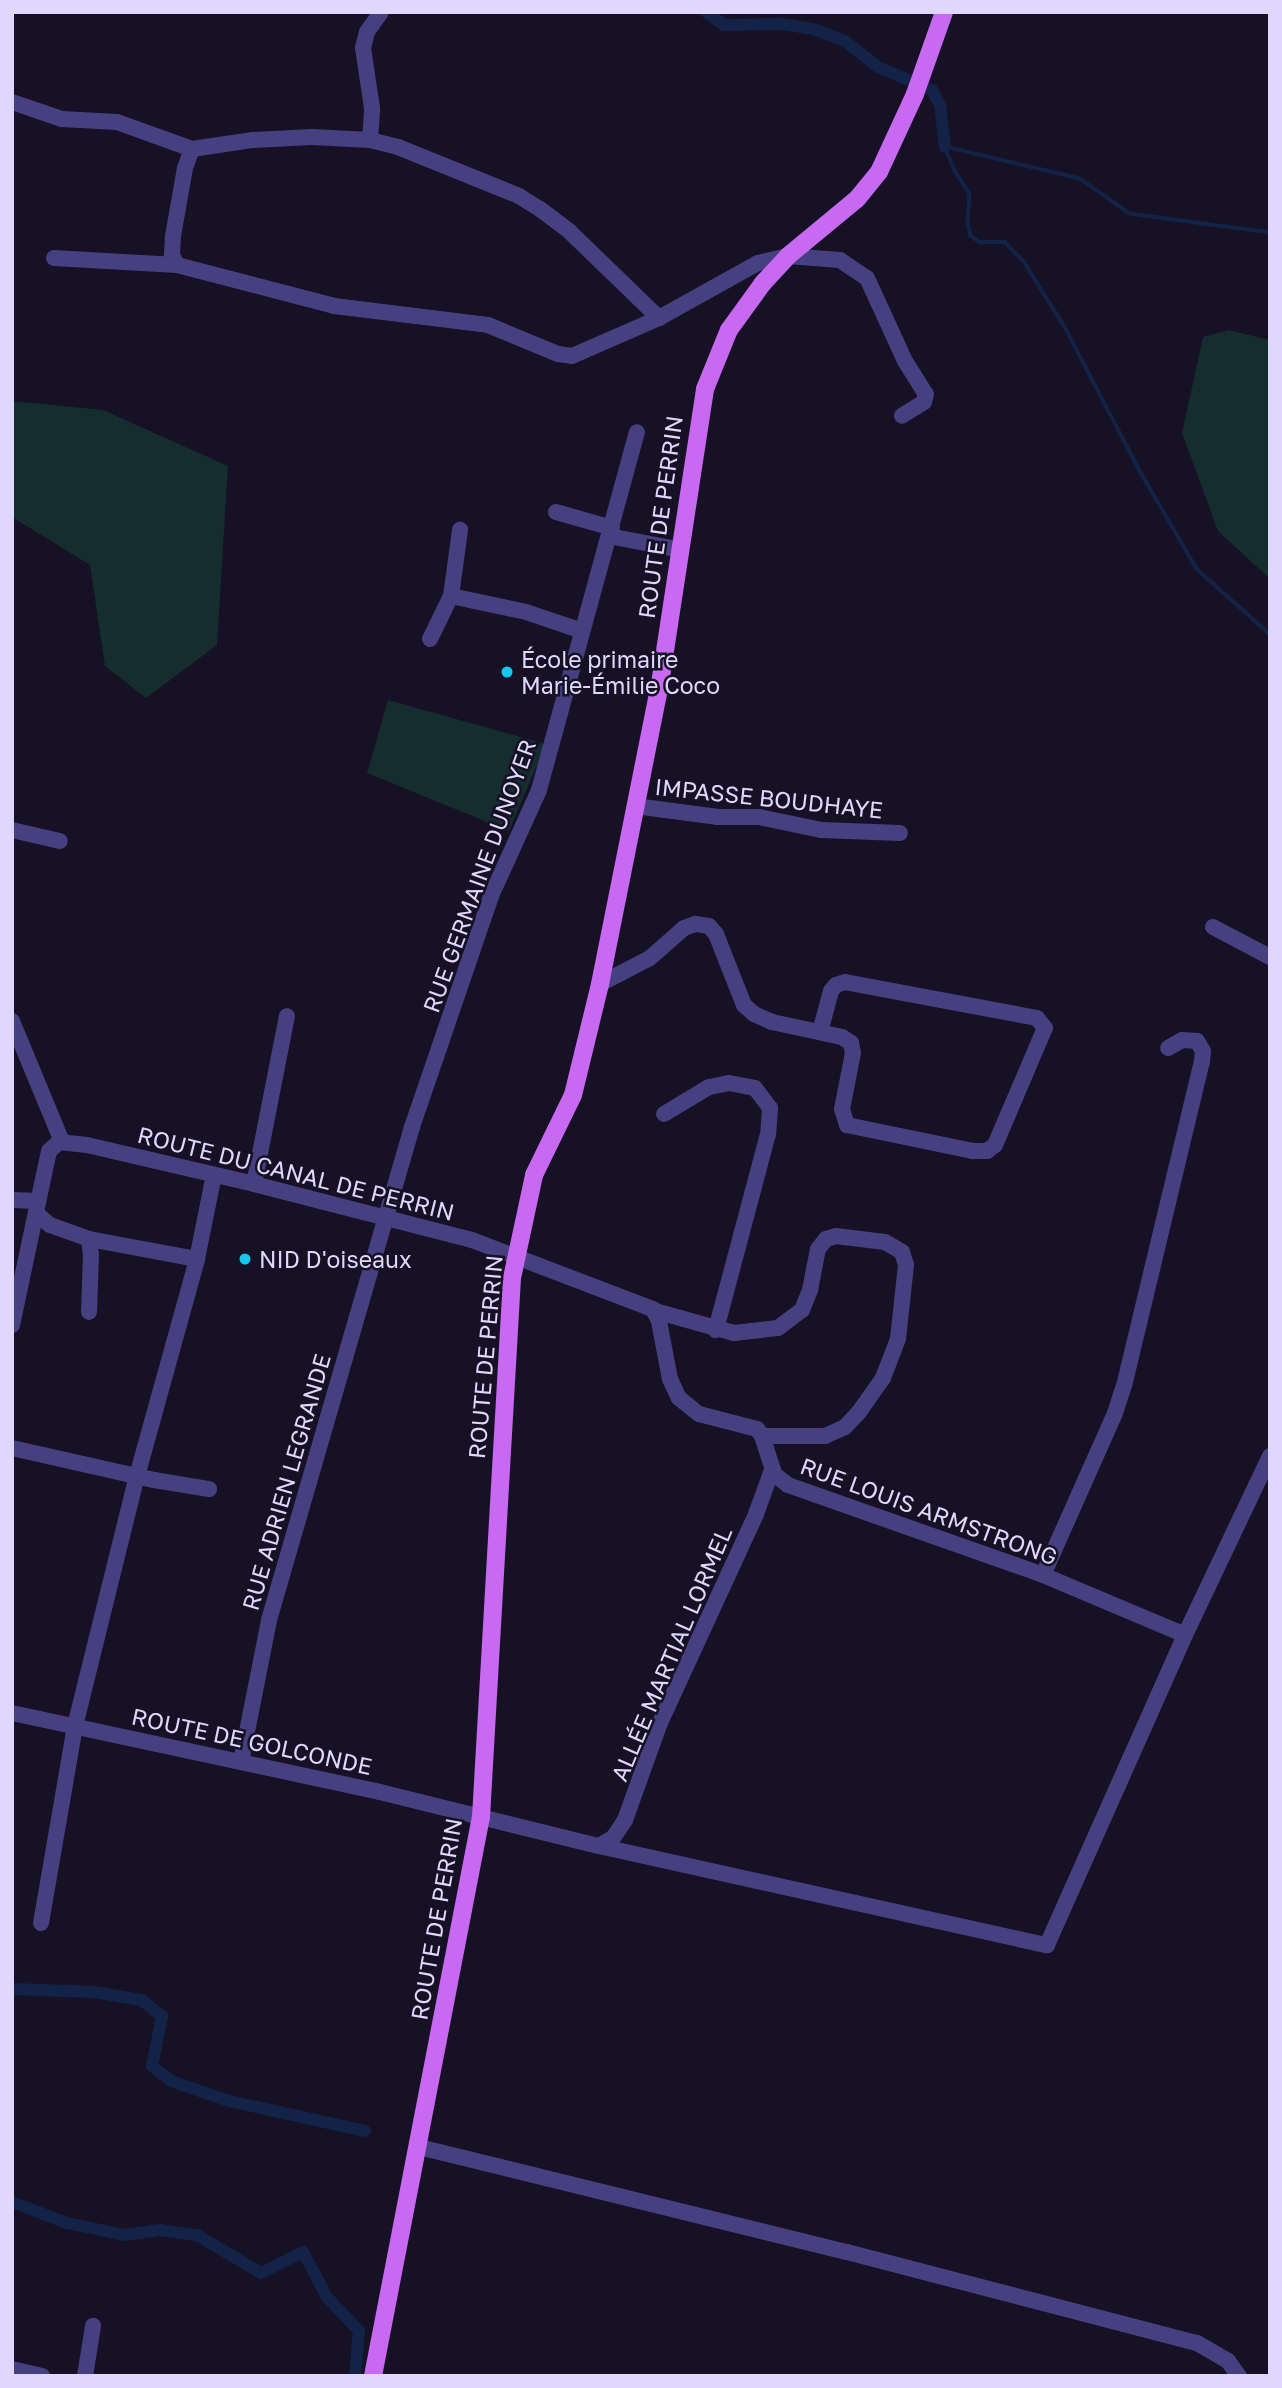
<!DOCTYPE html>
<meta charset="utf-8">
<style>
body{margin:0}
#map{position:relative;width:1282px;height:2388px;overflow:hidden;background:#161125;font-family:"Golos Text",sans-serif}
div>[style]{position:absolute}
.green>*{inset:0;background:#152d2e}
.stream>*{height:3.5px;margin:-1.75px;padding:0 1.75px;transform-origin:1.75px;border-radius:1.75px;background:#132347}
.canal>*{height:12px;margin:-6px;padding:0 6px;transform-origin:6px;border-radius:6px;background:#132347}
.minor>*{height:16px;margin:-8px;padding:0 8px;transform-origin:8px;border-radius:8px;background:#474080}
.major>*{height:18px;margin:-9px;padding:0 9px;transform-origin:9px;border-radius:9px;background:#c869f2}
.dots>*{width:19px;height:19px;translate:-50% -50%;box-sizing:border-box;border:4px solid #161125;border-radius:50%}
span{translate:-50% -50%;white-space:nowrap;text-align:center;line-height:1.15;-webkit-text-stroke:5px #161125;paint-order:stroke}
.street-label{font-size:23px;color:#dfd8fc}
.poi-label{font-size:23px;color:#dfd8fc}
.left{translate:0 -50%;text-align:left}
.frame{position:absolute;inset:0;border:14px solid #dfd8fc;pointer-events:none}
</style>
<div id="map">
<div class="green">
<i style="clip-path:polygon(1229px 330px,1270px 340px,1270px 579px,1218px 531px,1182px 433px,1203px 337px)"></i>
<i style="clip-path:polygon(12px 401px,103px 410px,228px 466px,217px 645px,146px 698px,105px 666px,90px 565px,12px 517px)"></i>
<i style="clip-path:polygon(388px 700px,546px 744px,509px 831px,367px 773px)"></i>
</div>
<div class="stream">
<i style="left:1270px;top:233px;width:141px;rotate:-172.3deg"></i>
<i style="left:1130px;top:214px;width:61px;rotate:-145deg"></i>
<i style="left:1080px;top:179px;width:139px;rotate:-166.7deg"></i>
<i style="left:945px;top:147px;width:26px;rotate:67deg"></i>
<i style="left:955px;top:171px;width:27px;rotate:57deg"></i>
<i style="left:970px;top:194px;width:29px;rotate:94deg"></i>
<i style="left:968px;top:223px;width:13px;rotate:77deg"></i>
<i style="left:971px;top:236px;width:11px;rotate:34deg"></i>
<i style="left:980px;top:242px;width:25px"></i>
<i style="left:1005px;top:242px;width:29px;rotate:46deg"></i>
<i style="left:1025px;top:263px;width:75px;rotate:58deg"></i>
<i style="left:1065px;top:327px;width:162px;rotate:62.5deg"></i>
<i style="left:1140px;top:471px;width:113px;rotate:59.8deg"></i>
<i style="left:1197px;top:569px;width:98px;rotate:41.7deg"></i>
</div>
<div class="canal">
<i style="left:706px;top:12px;width:22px;rotate:36deg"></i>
<i style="left:724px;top:25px;width:58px;rotate:-1deg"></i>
<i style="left:782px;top:24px;width:31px;rotate:9deg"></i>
<i style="left:813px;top:29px;width:34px;rotate:21deg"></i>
<i style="left:845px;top:41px;width:42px;rotate:38.2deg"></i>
<i style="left:878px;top:67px;width:59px;rotate:23.1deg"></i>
<i style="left:932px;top:90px;width:17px;rotate:62deg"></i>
<i style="left:940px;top:105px;width:42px;rotate:83.2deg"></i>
<i style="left:12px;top:1989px;width:82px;rotate:2.1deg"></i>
<i style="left:94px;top:1992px;width:49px;rotate:9.5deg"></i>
<i style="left:142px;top:2000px;width:26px;rotate:39deg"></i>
<i style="left:162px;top:2016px;width:51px;rotate:101.3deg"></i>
<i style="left:152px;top:2066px;width:24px;rotate:38deg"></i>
<i style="left:171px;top:2081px;width:61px;rotate:19deg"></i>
<i style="left:229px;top:2101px;width:139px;rotate:12.4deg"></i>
<i style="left:12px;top:2202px;width:59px;rotate:20.9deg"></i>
<i style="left:67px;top:2223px;width:58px;rotate:11.9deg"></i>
<i style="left:124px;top:2235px;width:36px;rotate:-8deg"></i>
<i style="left:160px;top:2230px;width:37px;rotate:8deg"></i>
<i style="left:197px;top:2235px;width:74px;rotate:30.7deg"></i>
<i style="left:261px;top:2273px;width:47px;rotate:-26.6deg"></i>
<i style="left:303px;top:2252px;width:51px;rotate:61.9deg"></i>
<i style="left:327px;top:2297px;width:47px;rotate:46.7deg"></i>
<i style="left:359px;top:2331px;width:45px;rotate:95.1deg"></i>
</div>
<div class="minor">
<i style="left:12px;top:102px;width:53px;rotate:18.8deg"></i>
<i style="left:62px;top:119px;width:55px;rotate:3.1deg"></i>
<i style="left:117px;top:122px;width:80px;rotate:19.8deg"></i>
<i style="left:192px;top:149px;width:62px;rotate:-8.4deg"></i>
<i style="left:253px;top:140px;width:59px;rotate:-2.9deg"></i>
<i style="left:312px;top:137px;width:58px;rotate:3deg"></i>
<i style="left:370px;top:140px;width:29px;rotate:14deg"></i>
<i style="left:398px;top:147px;width:131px;rotate:22deg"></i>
<i style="left:519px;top:196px;width:25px;rotate:32deg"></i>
<i style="left:540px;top:209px;width:38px;rotate:37deg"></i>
<i style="left:570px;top:232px;width:124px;rotate:44deg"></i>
<i style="left:370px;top:140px;width:32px;rotate:-86deg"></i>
<i style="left:372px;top:108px;width:61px;rotate:-98.5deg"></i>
<i style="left:363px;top:48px;width:16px;rotate:-76deg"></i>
<i style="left:367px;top:32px;width:24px;rotate:-55deg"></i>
<i style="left:54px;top:258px;width:123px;rotate:3.3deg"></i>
<i style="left:177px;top:265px;width:162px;rotate:14.6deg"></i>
<i style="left:334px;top:306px;width:155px;rotate:7deg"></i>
<i style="left:488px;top:325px;width:76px;rotate:22.5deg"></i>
<i style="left:558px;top:354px;width:14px;rotate:8deg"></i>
<i style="left:572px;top:356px;width:95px;rotate:-23.6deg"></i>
<i style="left:659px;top:318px;width:113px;rotate:-29.1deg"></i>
<i style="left:758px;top:263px;width:31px;rotate:-13deg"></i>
<i style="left:788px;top:256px;width:52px;rotate:4.4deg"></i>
<i style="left:840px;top:260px;width:32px;rotate:34deg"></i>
<i style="left:867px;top:278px;width:91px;rotate:65.4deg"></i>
<i style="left:905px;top:361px;width:39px;rotate:58deg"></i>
<i style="left:926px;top:394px;width:8px;rotate:104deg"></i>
<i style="left:924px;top:402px;width:26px;rotate:148deg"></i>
<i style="left:177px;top:265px;width:11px;rotate:-117deg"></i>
<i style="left:172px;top:255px;width:19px;rotate:-87deg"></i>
<i style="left:173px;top:236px;width:69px;rotate:-80deg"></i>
<i style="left:185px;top:168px;width:20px;rotate:-70deg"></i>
<i style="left:556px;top:512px;width:58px;rotate:15.9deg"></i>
<i style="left:609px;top:536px;width:73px;rotate:11deg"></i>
<i style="left:451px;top:596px;width:77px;rotate:12deg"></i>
<i style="left:526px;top:612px;width:59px;rotate:18.7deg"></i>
<i style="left:430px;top:639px;width:48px;rotate:-64deg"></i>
<i style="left:451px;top:596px;width:67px;rotate:-82.2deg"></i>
<i style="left:635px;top:806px;width:84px;rotate:7.5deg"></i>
<i style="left:718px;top:817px;width:41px"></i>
<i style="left:759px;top:817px;width:63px;rotate:11.8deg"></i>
<i style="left:821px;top:830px;width:79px;rotate:2.2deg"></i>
<i style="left:12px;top:830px;width:49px;rotate:12.9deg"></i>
<i style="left:1213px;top:927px;width:64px;rotate:27.8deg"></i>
<i style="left:600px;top:984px;width:56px;rotate:-27.5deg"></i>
<i style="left:650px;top:958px;width:45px;rotate:-41.4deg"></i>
<i style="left:684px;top:928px;width:12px;rotate:-20deg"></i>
<i style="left:695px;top:924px;width:14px;rotate:8deg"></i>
<i style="left:709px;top:926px;width:11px;rotate:49deg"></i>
<i style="left:716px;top:934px;width:76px;rotate:68.5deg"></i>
<i style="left:744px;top:1005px;width:13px;rotate:42deg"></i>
<i style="left:754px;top:1014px;width:20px;rotate:24deg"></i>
<i style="left:772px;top:1022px;width:72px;rotate:12.1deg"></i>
<i style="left:842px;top:1037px;width:11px;rotate:34deg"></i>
<i style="left:851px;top:1043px;width:10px;rotate:79deg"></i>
<i style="left:853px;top:1053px;width:57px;rotate:101.1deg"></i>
<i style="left:842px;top:1109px;width:17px;rotate:73deg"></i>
<i style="left:847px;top:1125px;width:129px;rotate:11.7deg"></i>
<i style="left:973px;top:1151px;width:14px"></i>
<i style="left:987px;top:1151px;width:10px;rotate:-37deg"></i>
<i style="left:995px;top:1145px;width:127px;rotate:-66.9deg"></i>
<i style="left:1045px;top:1028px;width:13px;rotate:-129deg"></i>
<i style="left:1037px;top:1018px;width:195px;rotate:-169.4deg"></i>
<i style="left:845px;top:982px;width:9px;rotate:162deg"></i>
<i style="left:836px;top:985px;width:8px;rotate:130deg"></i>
<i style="left:831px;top:991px;width:42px;rotate:105deg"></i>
<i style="left:12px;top:1021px;width:131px;rotate:67.5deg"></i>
<i style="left:664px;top:1114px;width:52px;rotate:-31deg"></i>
<i style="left:709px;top:1087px;width:20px;rotate:-11deg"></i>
<i style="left:729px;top:1083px;width:26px;rotate:11deg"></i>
<i style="left:755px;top:1088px;width:25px;rotate:53deg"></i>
<i style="left:770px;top:1108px;width:26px;rotate:94deg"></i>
<i style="left:768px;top:1134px;width:203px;rotate:104.9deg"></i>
<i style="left:254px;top:1184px;width:171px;rotate:-78.9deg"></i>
<i style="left:12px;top:1200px;width:26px;rotate:2deg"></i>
<i style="left:36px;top:1213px;width:18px;rotate:41deg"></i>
<i style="left:50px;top:1225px;width:41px;rotate:19.7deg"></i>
<i style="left:89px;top:1239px;width:110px;rotate:10.5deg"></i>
<i style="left:89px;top:1239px;width:16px;rotate:83deg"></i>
<i style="left:91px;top:1255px;width:57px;rotate:92deg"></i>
<i style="left:655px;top:1311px;width:82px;rotate:15.6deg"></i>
<i style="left:734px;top:1333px;width:44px;rotate:-6.5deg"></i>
<i style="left:778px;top:1328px;width:30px;rotate:-37deg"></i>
<i style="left:802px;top:1310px;width:22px;rotate:-68deg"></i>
<i style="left:810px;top:1290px;width:42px;rotate:-79deg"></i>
<i style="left:818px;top:1249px;width:13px;rotate:-51deg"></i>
<i style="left:826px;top:1239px;width:10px;rotate:-17deg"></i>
<i style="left:836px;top:1236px;width:49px;rotate:7deg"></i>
<i style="left:885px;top:1242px;width:20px;rotate:30deg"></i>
<i style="left:902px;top:1252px;width:14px;rotate:73deg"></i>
<i style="left:906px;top:1265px;width:74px;rotate:96.2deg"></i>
<i style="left:898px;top:1339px;width:42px;rotate:111deg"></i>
<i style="left:883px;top:1378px;width:42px;rotate:125.2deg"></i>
<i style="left:859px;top:1412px;width:21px;rotate:133deg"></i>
<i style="left:845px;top:1427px;width:22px;rotate:156deg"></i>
<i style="left:825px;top:1436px;width:63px;rotate:180deg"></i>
<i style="left:12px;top:1325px;width:178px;rotate:-78deg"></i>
<i style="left:49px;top:1151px;width:13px;rotate:-42deg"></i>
<i style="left:59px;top:1142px;width:28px;rotate:6deg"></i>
<i style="left:87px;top:1145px;width:171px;rotate:13.1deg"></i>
<i style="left:254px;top:1184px;width:225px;rotate:14.4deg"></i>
<i style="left:472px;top:1240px;width:194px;rotate:20.9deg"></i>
<i style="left:653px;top:1309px;width:13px;rotate:63deg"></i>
<i style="left:659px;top:1321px;width:59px;rotate:79.3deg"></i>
<i style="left:670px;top:1379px;width:21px;rotate:65deg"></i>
<i style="left:679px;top:1398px;width:26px;rotate:39deg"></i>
<i style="left:699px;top:1414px;width:60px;rotate:14.5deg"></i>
<i style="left:757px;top:1429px;width:9px;rotate:54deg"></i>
<i style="left:762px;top:1436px;width:40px;rotate:72deg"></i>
<i style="left:774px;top:1474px;width:18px;rotate:38deg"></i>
<i style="left:788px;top:1485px;width:270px;rotate:19.4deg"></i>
<i style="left:1043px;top:1575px;width:154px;rotate:22.9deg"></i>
<i style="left:12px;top:1448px;width:146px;rotate:12.7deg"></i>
<i style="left:154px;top:1480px;width:56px;rotate:9.3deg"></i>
<i style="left:1043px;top:1575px;width:177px;rotate:-66deg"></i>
<i style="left:1115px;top:1413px;width:28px;rotate:-72deg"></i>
<i style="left:1124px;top:1386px;width:333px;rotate:-76.5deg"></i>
<i style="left:1202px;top:1062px;width:11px;rotate:-85deg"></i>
<i style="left:1203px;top:1051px;width:12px;rotate:-121deg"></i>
<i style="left:1197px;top:1041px;width:15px;rotate:-176deg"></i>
<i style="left:1182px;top:1040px;width:16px;rotate:150deg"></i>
<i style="left:12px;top:1713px;width:376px;rotate:12.1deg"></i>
<i style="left:380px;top:1792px;width:226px;rotate:13.9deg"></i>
<i style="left:599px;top:1846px;width:459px;rotate:12.5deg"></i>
<i style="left:1047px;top:1945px;width:339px;rotate:-66deg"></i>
<i style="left:1185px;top:1635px;width:198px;rotate:-64.6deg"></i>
<i style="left:241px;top:1762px;width:145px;rotate:-78.8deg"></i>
<i style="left:269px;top:1620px;width:513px;rotate:-73.82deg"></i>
<i style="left:412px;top:1127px;width:244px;rotate:-71.1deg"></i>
<i style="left:491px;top:896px;width:116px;rotate:-65.6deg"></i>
<i style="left:539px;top:790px;width:371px;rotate:-74.7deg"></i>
<i style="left:599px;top:1846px;width:16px;rotate:-30deg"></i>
<i style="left:613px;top:1838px;width:22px;rotate:-56deg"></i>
<i style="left:625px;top:1820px;width:103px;rotate:-70.2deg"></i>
<i style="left:660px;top:1723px;width:230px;rotate:-65.3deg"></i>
<i style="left:756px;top:1514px;width:47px;rotate:-70deg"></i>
<i style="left:41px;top:1923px;width:200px;rotate:-80.2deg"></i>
<i style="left:75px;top:1726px;width:258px;rotate:-76.1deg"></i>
<i style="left:137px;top:1476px;width:225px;rotate:-74.5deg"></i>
<i style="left:197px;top:1259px;width:86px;rotate:-78.6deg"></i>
<i style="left:419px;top:2147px;width:441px;rotate:13.8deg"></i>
<i style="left:847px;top:2252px;width:362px;rotate:14.6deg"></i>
<i style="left:1197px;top:2343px;width:36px;rotate:30deg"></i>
<i style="left:1228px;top:2361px;width:19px;rotate:54deg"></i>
<i style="left:12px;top:2369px;width:31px;rotate:13deg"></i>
<i style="left:85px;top:2376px;width:51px;rotate:-80.9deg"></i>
</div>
<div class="major">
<i style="left:373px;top:2376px;width:569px;rotate:-79.07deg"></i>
<i style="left:481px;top:1817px;width:540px;rotate:-86.71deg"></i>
<i style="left:512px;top:1278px;width:105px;rotate:-77.9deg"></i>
<i style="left:534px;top:1175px;width:89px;rotate:-64deg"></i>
<i style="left:573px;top:1095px;width:114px;rotate:-76.3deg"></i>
<i style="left:600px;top:984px;width:300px;rotate:-78.7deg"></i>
<i style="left:659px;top:690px;width:304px;rotate:-81.3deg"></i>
<i style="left:705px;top:389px;width:64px;rotate:-67.9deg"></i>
<i style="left:729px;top:330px;width:58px;rotate:-54.1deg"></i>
<i style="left:763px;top:283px;width:37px;rotate:-47deg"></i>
<i style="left:788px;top:256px;width:89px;rotate:-39.6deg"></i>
<i style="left:857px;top:199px;width:35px;rotate:-51deg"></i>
<i style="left:879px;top:172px;width:86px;rotate:-65.2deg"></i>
<i style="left:915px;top:94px;width:87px;rotate:-70.5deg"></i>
</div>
<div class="dots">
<i style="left:507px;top:672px;background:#15c7eb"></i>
<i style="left:245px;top:1259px;background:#15c7eb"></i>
</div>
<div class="street-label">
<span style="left:660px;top:517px;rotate:-82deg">ROUTE DE PERRIN</span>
<span style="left:769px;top:798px;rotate:6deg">IMPASSE BOUDHAYE</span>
<span style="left:479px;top:876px;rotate:-70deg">RUE GERMAINE DUNOYER</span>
<span style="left:296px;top:1173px;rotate:14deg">ROUTE DU CANAL DE PERRIN</span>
<span style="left:485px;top:1357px;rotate:-85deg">ROUTE DE PERRIN</span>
<span style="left:286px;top:1482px;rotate:-74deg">RUE ADRIEN LEGRANDE</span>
<span style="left:929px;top:1511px;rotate:20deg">RUE LOUIS ARMSTRONG</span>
<span style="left:671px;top:1654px;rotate:-67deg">ALLÉE MARTIAL LORMEL</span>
<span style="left:252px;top:1741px;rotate:12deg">ROUTE DE GOLCONDE</span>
<span style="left:436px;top:1919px;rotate:-80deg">ROUTE DE PERRIN</span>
</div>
<div class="poi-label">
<span class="left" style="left:521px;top:672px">École primaire<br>Marie-Émilie Coco</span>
<span class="left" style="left:259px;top:1259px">NID D'oiseaux</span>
</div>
<div class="frame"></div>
</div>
